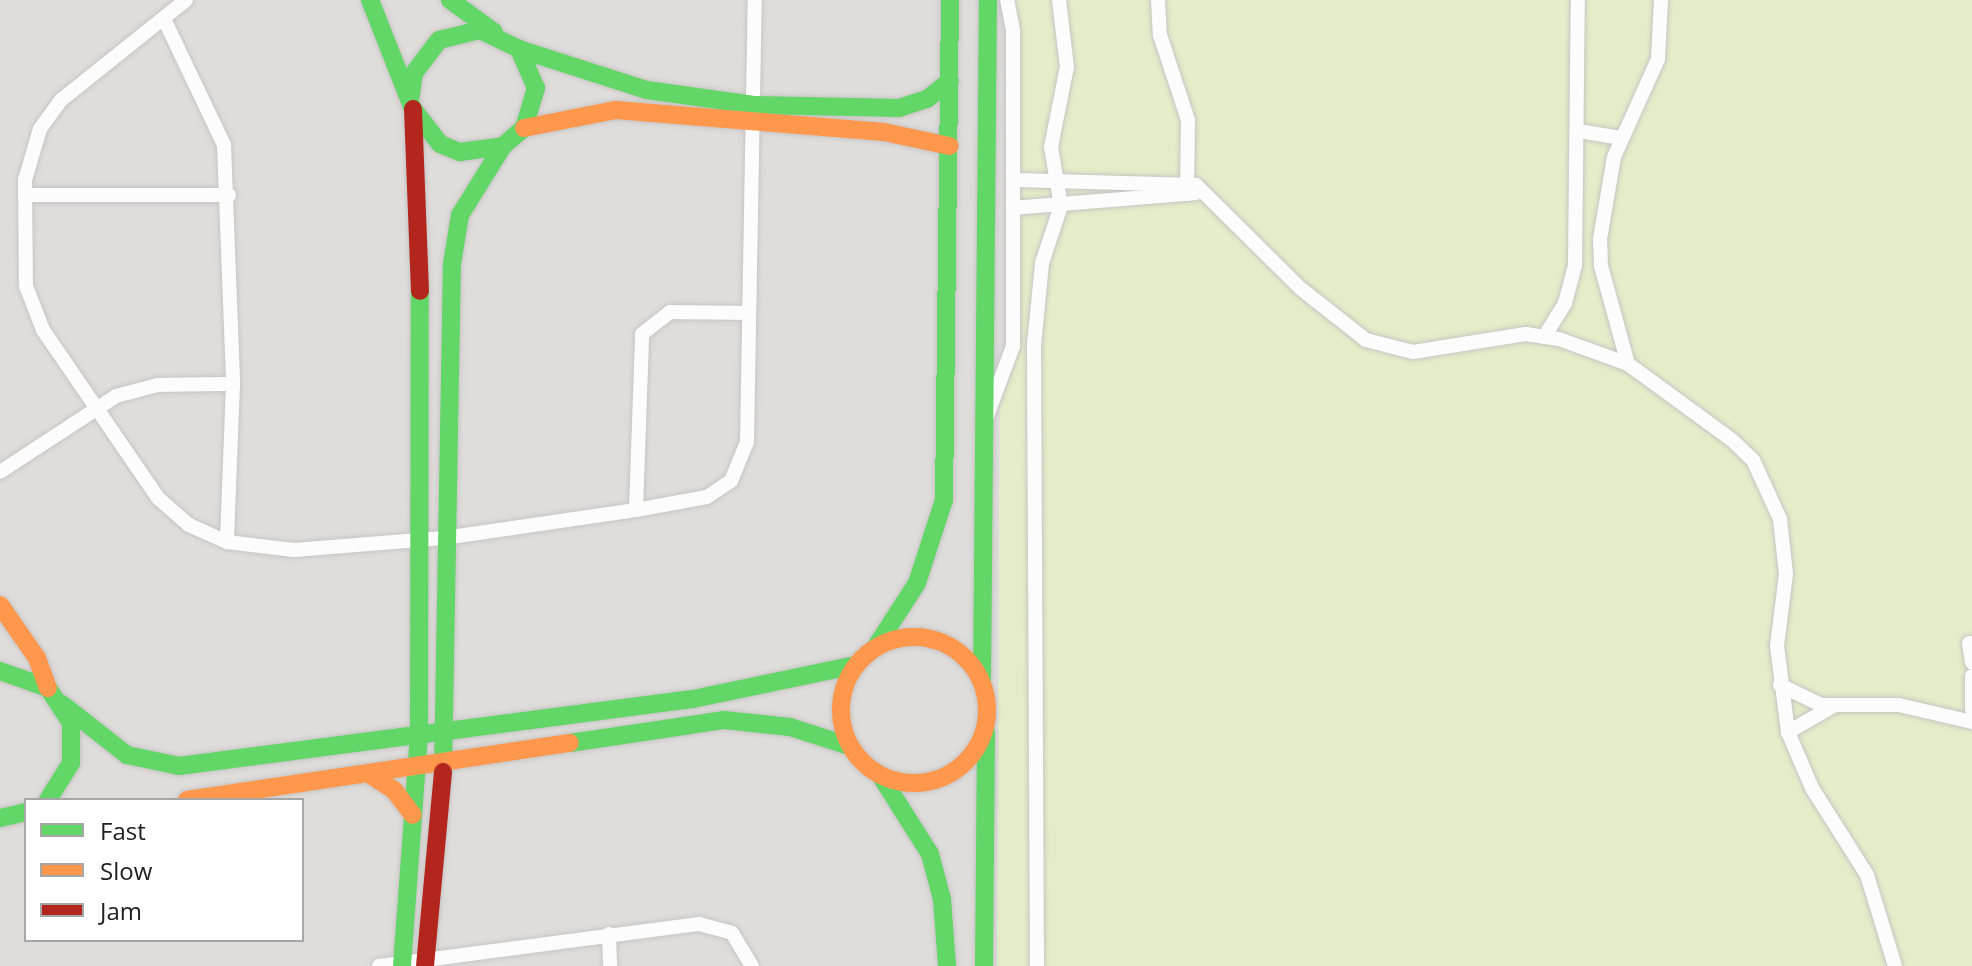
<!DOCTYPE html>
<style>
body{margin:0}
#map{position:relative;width:1972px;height:966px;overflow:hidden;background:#f0edea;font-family:"Open Sans",sans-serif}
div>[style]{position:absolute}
.residential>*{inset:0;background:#dfdddb}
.grass>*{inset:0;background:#e3edc8}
.roads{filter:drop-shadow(0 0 2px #c7c5c4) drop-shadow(0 0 2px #c7c5c4)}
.street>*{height:14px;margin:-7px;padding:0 7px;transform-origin:7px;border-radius:7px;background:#fdfcfc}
.fast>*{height:18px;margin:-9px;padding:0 9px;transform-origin:9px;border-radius:9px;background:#63d668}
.slow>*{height:18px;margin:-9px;padding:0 9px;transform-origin:9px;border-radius:9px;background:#ff974d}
.slow>.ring{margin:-9px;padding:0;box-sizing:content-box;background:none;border:18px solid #ff974d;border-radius:50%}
.jam>*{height:18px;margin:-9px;padding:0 9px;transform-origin:9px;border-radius:9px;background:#b3261e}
span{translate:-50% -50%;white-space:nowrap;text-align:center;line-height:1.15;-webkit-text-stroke:8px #fff;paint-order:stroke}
.legend{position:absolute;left:24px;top:798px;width:280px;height:144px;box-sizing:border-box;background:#fff;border:2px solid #a6a6a6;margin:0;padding:10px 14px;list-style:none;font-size:24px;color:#212121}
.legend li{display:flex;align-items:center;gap:16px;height:40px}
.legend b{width:40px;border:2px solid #a6a6a6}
</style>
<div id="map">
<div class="residential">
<i style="clip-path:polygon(evenodd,0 0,1013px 0,1012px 374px,1000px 404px,997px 966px,0 966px,0 0,26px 800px,302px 800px,302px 940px,26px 940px,26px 800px)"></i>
</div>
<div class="grass">
<i style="clip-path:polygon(1013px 0,1972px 0,1972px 966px,997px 966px,1000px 404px,1012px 374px)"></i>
</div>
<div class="roads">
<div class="street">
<i style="left:186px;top:0;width:160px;rotate:141.3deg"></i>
<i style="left:61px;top:100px;width:36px;rotate:126deg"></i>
<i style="left:40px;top:129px;width:53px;rotate:106.4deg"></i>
<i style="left:25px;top:180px;width:106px;rotate:89.5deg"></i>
<i style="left:26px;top:286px;width:47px;rotate:68.9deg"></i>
<i style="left:43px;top:330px;width:204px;rotate:55.6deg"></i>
<i style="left:158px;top:498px;width:41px;rotate:41.1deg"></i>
<i style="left:189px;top:525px;width:42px;rotate:24.1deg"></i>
<i style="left:227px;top:542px;width:67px;rotate:6.8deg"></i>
<i style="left:294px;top:550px;width:150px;rotate:-4.6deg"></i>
<i style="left:444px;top:538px;width:194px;rotate:-8.3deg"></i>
<i style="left:636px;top:510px;width:72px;rotate:-10.4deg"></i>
<i style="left:707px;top:497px;width:29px;rotate:-34deg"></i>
<i style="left:731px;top:481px;width:42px;rotate:-67.7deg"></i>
<i style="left:747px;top:442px;width:442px;rotate:-89deg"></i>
<i style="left:1158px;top:0;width:35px;rotate:87deg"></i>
<i style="left:1160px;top:35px;width:89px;rotate:71.8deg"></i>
<i style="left:1188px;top:120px;width:74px;rotate:90.8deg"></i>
<i style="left:164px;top:19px;width:140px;rotate:64.5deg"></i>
<i style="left:224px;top:145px;width:239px;rotate:87.8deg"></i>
<i style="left:233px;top:384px;width:158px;rotate:92.2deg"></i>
<i style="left:1579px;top:131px;width:43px;rotate:9.5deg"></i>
<i style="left:1014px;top:180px;width:182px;rotate:1.6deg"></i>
<i style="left:1196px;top:185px;width:146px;rotate:44.7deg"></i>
<i style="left:1300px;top:288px;width:84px;rotate:38.2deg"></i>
<i style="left:1366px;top:340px;width:49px;rotate:14.3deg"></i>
<i style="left:1413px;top:352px;width:114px;rotate:-9.1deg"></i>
<i style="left:1526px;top:334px;width:33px;rotate:9deg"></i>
<i style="left:1559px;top:339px;width:73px;rotate:19.9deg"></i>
<i style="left:1628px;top:364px;width:129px;rotate:36.2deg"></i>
<i style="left:1732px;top:440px;width:29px;rotate:44deg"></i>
<i style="left:1753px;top:460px;width:65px;rotate:65.4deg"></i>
<i style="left:1780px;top:519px;width:55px;rotate:83.8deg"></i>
<i style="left:1786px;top:574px;width:73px;rotate:97.1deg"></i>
<i style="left:1777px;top:646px;width:87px;rotate:82.7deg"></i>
<i style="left:1788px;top:732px;width:61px;rotate:66.8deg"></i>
<i style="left:1812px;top:788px;width:103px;rotate:57.7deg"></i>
<i style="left:1867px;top:875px;width:95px;rotate:72.9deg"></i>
<i style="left:25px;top:195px;width:204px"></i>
<i style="left:1013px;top:208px;width:183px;rotate:-4.7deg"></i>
<i style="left:1544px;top:337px;width:40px;rotate:-58deg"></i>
<i style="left:1565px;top:303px;width:38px;rotate:-75deg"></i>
<i style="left:1575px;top:266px;width:266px;rotate:-89.4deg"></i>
<i style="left:1628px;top:364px;width:102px;rotate:-105.4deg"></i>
<i style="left:1601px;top:266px;width:27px;rotate:-92deg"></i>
<i style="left:1600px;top:239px;width:83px;rotate:-80.3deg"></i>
<i style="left:1614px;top:157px;width:107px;rotate:-65.8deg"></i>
<i style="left:1658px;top:59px;width:59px;rotate:-87.1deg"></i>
<i style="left:987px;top:416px;width:75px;rotate:-69.6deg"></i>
<i style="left:1013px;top:346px;width:316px;rotate:-90deg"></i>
<i style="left:1013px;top:30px;width:31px;rotate:-101deg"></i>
<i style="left:0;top:472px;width:139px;rotate:-33.2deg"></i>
<i style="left:116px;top:396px;width:43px;rotate:-14.7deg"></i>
<i style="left:158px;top:385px;width:75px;rotate:-0.8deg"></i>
<i style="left:636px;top:510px;width:176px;rotate:-88deg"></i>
<i style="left:642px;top:334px;width:36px;rotate:-38deg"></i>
<i style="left:670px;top:312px;width:79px;rotate:0.7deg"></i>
<i style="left:1969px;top:643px;width:20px;rotate:81deg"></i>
<i style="left:1972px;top:676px;width:34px;rotate:90deg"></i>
<i style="left:1780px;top:685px;width:46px;rotate:26deg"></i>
<i style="left:1821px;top:705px;width:78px"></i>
<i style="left:1899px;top:705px;width:75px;rotate:13.1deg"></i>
<i style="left:1788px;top:732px;width:54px;rotate:-29.9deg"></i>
<i style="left:609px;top:934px;width:32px;rotate:88deg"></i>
<i style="left:379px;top:966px;width:323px;rotate:-7.5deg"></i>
<i style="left:699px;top:924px;width:34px;rotate:15deg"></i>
<i style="left:732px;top:933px;width:39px;rotate:59deg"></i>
<i style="left:1037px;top:966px;width:621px;rotate:-90.28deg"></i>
<i style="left:1034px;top:345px;width:82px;rotate:-84.4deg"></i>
<i style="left:1042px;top:263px;width:60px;rotate:-71.6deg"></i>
<i style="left:1061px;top:206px;width:60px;rotate:-99.6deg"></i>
<i style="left:1051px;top:147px;width:82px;rotate:-78.7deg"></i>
<i style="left:1067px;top:67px;width:67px;rotate:-96.8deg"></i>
</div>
<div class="fast">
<i style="left:370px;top:0;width:117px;rotate:68.5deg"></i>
<i style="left:413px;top:109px;width:44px;rotate:52.4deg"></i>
<i style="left:440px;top:144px;width:22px;rotate:22deg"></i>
<i style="left:460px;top:152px;width:43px;rotate:-7.9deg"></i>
<i style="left:503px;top:146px;width:28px;rotate:-41deg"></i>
<i style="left:524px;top:128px;width:42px;rotate:-73.3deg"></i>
<i style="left:536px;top:88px;width:43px;rotate:-113.6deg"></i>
<i style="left:519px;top:49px;width:43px;rotate:-154deg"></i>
<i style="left:480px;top:30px;width:42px;rotate:166.3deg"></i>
<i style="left:439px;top:40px;width:41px;rotate:127.1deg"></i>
<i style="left:414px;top:73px;width:22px;rotate:98deg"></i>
<i style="left:450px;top:0;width:54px;rotate:36deg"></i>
<i style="left:519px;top:49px;width:134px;rotate:17.8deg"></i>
<i style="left:647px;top:90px;width:108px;rotate:8deg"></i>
<i style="left:754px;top:105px;width:145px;rotate:1.2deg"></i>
<i style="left:899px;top:108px;width:29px;rotate:-18deg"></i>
<i style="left:927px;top:99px;width:29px;rotate:-38deg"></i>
<i style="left:875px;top:648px;width:77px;rotate:-57.1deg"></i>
<i style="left:917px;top:583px;width:87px;rotate:-72deg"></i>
<i style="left:944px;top:500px;width:500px;rotate:-89.31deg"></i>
<i style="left:0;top:671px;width:51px;rotate:19.5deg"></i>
<i style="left:48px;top:688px;width:42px;rotate:56.7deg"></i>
<i style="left:71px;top:723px;width:40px;rotate:90deg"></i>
<i style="left:71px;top:763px;width:44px;rotate:121.9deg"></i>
<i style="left:982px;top:682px;width:682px;rotate:-89.5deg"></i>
<i style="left:62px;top:704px;width:83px;rotate:38.1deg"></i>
<i style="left:127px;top:755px;width:53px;rotate:11.9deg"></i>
<i style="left:179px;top:766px;width:518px;rotate:-7.43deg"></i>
<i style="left:693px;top:699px;width:167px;rotate:-11.8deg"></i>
<i style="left:570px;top:743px;width:156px;rotate:-8.5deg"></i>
<i style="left:724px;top:720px;width:66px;rotate:6.1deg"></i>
<i style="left:790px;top:727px;width:62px;rotate:17.9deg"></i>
<i style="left:443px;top:772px;width:508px;rotate:-88.99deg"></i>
<i style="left:452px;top:264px;width:50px;rotate:-80.7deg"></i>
<i style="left:460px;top:215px;width:81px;rotate:-58.1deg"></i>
<i style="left:882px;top:778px;width:90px;rotate:57.7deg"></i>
<i style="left:930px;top:854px;width:47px;rotate:75.1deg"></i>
<i style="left:942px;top:899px;width:67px;rotate:85.7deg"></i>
<i style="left:0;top:818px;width:27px;rotate:-13deg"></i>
<i style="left:402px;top:966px;width:230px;rotate:-85.8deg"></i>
<i style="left:419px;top:737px;width:446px;rotate:-89.9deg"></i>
<i style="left:984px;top:966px;width:233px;rotate:-89.5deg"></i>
</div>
<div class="slow">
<i style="left:524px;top:128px;width:94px;rotate:-11.1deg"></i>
<i style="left:616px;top:110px;width:269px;rotate:4.7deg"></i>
<i style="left:884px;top:132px;width:67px;rotate:12deg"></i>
<i style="left:0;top:605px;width:65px;rotate:55.1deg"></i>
<i style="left:37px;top:658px;width:32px;rotate:70deg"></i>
<i class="ring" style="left:841px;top:637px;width:128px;height:128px"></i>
<i style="left:369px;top:774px;width:30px;rotate:33deg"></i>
<i style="left:394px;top:790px;width:31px;rotate:53deg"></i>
<i style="left:187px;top:800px;width:387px;rotate:-8.5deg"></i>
</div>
<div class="jam">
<i style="left:413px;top:109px;width:182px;rotate:87.8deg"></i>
<i style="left:425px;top:966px;width:195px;rotate:-84.7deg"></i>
</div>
</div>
<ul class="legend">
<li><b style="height:10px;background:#63d668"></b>Fast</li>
<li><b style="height:10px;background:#ff974d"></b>Slow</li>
<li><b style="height:10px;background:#b3261e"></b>Jam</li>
</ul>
</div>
